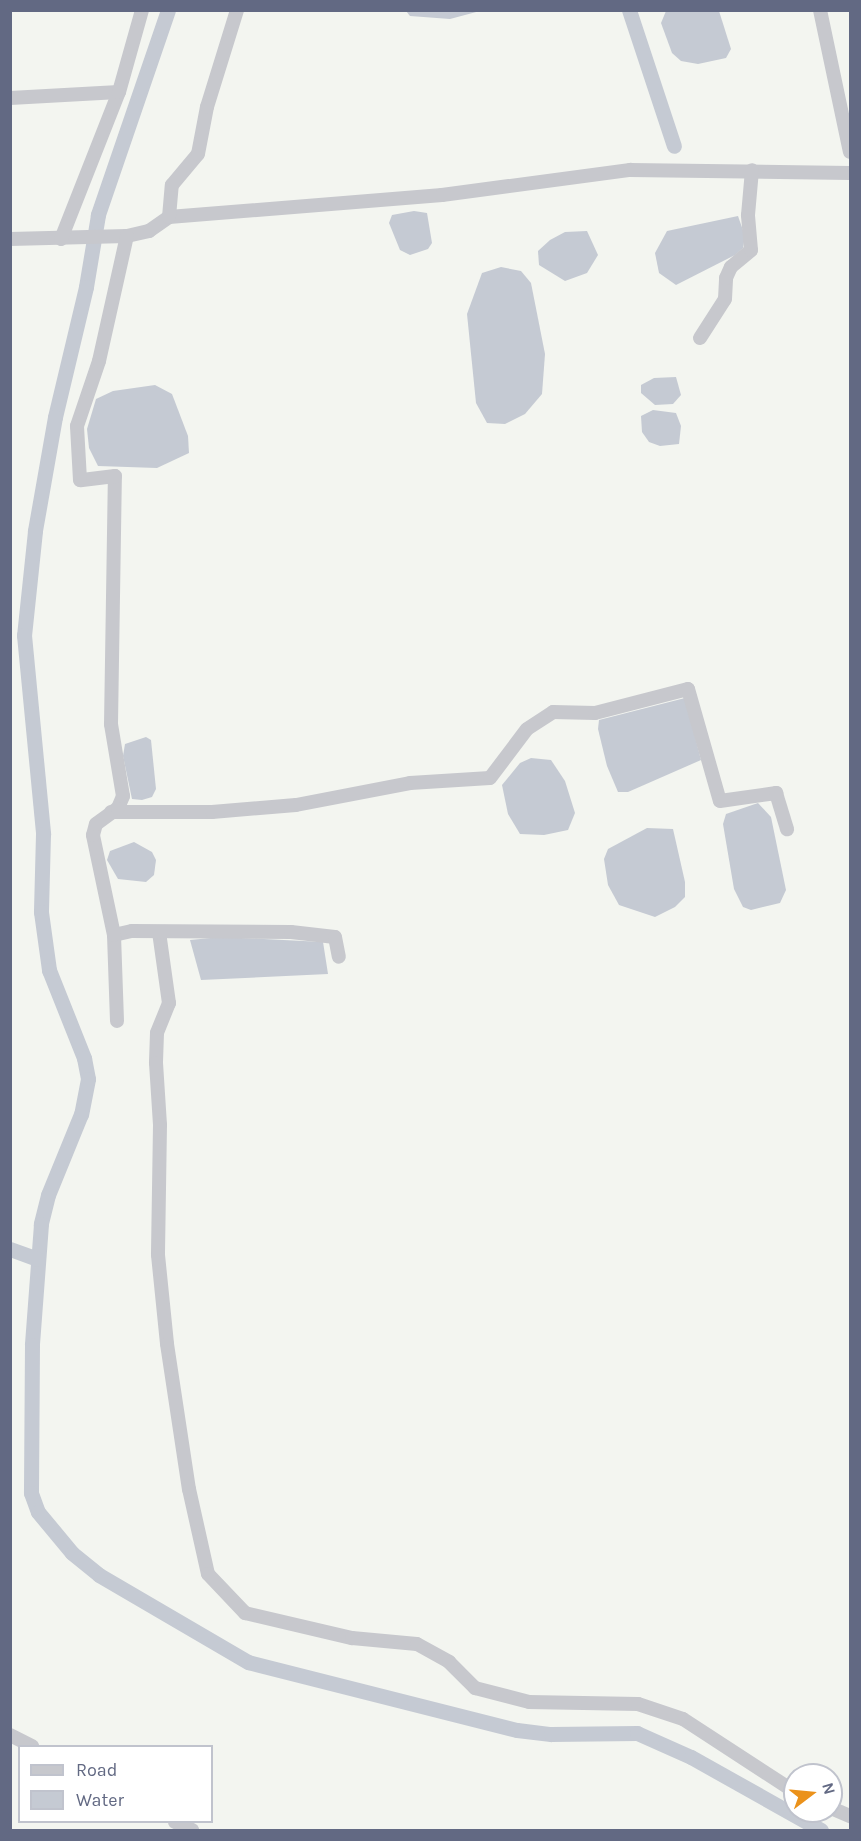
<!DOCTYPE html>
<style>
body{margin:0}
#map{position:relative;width:861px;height:1841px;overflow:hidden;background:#f3f5f0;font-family:Karla,sans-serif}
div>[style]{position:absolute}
.water>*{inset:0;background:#c5cad3}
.canal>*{height:15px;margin:-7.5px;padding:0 7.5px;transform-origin:7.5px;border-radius:7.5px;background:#c5cad3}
.street>*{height:14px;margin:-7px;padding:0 7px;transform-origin:7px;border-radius:7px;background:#c7c8cd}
span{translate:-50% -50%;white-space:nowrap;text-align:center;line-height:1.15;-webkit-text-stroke:6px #fff;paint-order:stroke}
.frame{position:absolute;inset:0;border:12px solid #626983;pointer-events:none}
.legend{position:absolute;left:18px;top:1745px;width:195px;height:78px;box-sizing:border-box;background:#fff;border:2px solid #c0c3cd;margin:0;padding:8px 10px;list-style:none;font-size:18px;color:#626983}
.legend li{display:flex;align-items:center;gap:12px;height:30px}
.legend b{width:30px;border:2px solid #c0c3cd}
.north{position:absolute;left:783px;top:1763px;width:60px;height:60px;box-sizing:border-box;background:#fff;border:2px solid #c0c3cd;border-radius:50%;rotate:74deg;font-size:16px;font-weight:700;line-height:24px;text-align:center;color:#626983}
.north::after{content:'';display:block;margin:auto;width:21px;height:27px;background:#eb921b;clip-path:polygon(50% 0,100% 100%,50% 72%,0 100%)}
</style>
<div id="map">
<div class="water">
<i style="clip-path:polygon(406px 11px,480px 11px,450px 19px,410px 16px)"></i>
<i style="clip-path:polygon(666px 11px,719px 11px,731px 49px,726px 58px,698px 64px,681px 61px,672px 53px,661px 23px)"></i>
<i style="clip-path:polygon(414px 211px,427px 213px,432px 243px,428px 249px,410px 255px,400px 250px,389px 223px,392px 215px)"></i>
<i style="clip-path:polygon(738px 216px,745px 236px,743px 248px,735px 255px,676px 285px,659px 273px,655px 253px,667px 231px)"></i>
<i style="clip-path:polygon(587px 231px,598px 255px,587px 273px,565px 281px,539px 265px,538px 251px,550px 240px,565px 232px)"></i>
<i style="clip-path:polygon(501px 267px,521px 271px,531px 283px,545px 354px,542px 394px,525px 414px,505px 424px,487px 423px,476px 403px,467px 314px,482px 273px)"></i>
<i style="clip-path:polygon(676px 377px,681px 395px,673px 404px,655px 405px,641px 393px,641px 385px,654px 378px)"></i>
<i style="clip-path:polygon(155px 385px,172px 394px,188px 436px,189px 453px,157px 468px,98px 466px,89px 448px,87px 429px,96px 399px,113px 391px)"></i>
<i style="clip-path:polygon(653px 410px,676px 413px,681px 426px,679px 444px,660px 446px,649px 442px,642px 432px,641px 416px)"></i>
<i style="clip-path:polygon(685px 698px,701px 760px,628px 792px,618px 792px,607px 766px,598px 729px,599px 720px)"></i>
<i style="clip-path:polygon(146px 737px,151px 740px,156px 789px,152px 797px,142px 800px,132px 799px,123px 756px,125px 744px)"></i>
<i style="clip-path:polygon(531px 758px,551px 760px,565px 781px,575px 813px,568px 830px,544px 835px,520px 834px,508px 814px,502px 785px,520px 763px)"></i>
<i style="clip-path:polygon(758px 803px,771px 817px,786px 890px,780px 903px,751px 910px,743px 907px,734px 889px,723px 824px,726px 814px)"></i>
<i style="clip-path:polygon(647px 828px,673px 829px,685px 882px,685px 897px,675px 907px,655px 917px,619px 905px,608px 885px,604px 859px,608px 849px)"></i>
<i style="clip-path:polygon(134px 842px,152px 852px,156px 860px,154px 875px,146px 882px,118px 879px,107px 860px,110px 851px)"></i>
<i style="clip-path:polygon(221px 937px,323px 942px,328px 974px,201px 980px,190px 940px)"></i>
</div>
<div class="canal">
<i style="left:168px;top:10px;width:217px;rotate:108.9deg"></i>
<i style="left:98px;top:215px;width:73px;rotate:99.5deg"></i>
<i style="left:86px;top:287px;width:134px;rotate:103.4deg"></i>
<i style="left:55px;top:417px;width:116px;rotate:100deg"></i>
<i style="left:35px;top:531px;width:105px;rotate:96deg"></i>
<i style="left:24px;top:635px;width:200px;rotate:84.5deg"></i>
<i style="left:43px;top:834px;width:78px;rotate:91.5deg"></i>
<i style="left:41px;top:912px;width:59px;rotate:82.1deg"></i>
<i style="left:49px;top:970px;width:95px;rotate:68.3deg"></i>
<i style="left:84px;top:1058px;width:21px;rotate:79deg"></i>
<i style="left:88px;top:1079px;width:36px;rotate:101deg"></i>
<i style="left:81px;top:1114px;width:87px;rotate:112.2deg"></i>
<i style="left:48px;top:1195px;width:30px;rotate:104deg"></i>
<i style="left:41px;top:1224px;width:121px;rotate:94.3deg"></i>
<i style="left:32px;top:1345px;width:148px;rotate:90.4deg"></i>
<i style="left:31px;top:1493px;width:20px;rotate:70deg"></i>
<i style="left:38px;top:1512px;width:53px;rotate:50.3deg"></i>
<i style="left:72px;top:1553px;width:35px;rotate:39deg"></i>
<i style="left:99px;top:1575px;width:173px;rotate:30.3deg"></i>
<i style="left:248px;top:1662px;width:277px;rotate:14.2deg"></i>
<i style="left:517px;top:1730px;width:34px;rotate:7deg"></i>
<i style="left:551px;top:1734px;width:86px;rotate:-0.7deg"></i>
<i style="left:637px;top:1733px;width:59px;rotate:24deg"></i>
<i style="left:691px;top:1757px;width:149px;rotate:29.3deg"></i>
<i style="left:629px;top:10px;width:143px;rotate:71.7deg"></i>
<i style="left:10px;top:1249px;width:29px;rotate:20deg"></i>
</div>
<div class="street">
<i style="left:820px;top:10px;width:145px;rotate:78.1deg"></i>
<i style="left:10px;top:98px;width:109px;rotate:-3.2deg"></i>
<i style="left:169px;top:217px;width:274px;rotate:-4.6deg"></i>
<i style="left:442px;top:195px;width:190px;rotate:-7.6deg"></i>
<i style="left:630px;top:170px;width:220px;rotate:0.8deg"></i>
<i style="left:10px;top:239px;width:117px;rotate:-1.5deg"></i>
<i style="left:127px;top:236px;width:23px;rotate:-13deg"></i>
<i style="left:149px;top:231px;width:24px;rotate:-35deg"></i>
<i style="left:169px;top:217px;width:32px;rotate:-85deg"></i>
<i style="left:172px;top:185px;width:40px;rotate:-50deg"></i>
<i style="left:198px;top:154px;width:48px;rotate:-79.2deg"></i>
<i style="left:207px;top:107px;width:102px;rotate:-72.8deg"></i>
<i style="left:61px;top:239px;width:158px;rotate:-68.5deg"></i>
<i style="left:119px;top:92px;width:85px;rotate:-74.3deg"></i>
<i style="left:700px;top:338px;width:46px;rotate:-57.3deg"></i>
<i style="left:725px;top:299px;width:21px;rotate:-87deg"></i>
<i style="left:726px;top:278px;width:12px;rotate:-66deg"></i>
<i style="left:731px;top:267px;width:26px;rotate:-40deg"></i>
<i style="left:751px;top:250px;width:35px;rotate:-95deg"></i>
<i style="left:748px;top:215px;width:45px;rotate:-84.9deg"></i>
<i style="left:111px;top:812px;width:101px"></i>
<i style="left:212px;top:812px;width:84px;rotate:-4.8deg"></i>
<i style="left:296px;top:805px;width:116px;rotate:-10.9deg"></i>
<i style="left:410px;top:783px;width:80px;rotate:-3.6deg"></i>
<i style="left:490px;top:778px;width:61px;rotate:-52.9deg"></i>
<i style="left:527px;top:729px;width:31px;rotate:-33deg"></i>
<i style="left:553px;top:712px;width:42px;rotate:1.4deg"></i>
<i style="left:595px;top:713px;width:96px;rotate:-14.5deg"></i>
<i style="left:688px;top:689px;width:116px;rotate:74.1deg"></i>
<i style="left:720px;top:801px;width:57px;rotate:-8.1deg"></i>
<i style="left:776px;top:793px;width:38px;rotate:73deg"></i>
<i style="left:159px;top:932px;width:72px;rotate:82deg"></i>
<i style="left:169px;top:1003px;width:32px;rotate:112deg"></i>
<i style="left:157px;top:1033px;width:30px;rotate:92deg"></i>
<i style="left:156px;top:1063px;width:62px;rotate:86.3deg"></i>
<i style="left:160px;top:1125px;width:130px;rotate:90.9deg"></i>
<i style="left:158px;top:1255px;width:89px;rotate:84.2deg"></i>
<i style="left:167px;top:1344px;width:147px;rotate:81.4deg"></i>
<i style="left:189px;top:1489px;width:87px;rotate:77.4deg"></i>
<i style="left:208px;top:1574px;width:54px;rotate:46.5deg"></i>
<i style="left:245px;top:1613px;width:110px;rotate:13.2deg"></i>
<i style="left:352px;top:1638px;width:65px;rotate:5.3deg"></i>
<i style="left:417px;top:1644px;width:37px;rotate:29deg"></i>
<i style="left:449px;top:1662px;width:37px;rotate:45deg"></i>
<i style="left:475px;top:1688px;width:56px;rotate:14.5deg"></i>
<i style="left:529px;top:1702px;width:109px;rotate:1.1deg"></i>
<i style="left:638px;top:1704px;width:47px;rotate:18.4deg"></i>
<i style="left:683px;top:1719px;width:134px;rotate:33.1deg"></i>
<i style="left:114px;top:935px;width:18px;rotate:-13deg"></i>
<i style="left:132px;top:931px;width:159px;rotate:0.4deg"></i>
<i style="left:291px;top:932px;width:44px;rotate:6.5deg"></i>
<i style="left:335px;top:937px;width:20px;rotate:79deg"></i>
<i style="left:117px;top:1021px;width:86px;rotate:-92deg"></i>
<i style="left:114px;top:935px;width:102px;rotate:-101.9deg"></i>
<i style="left:93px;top:835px;width:11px;rotate:-75deg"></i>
<i style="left:96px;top:824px;width:27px;rotate:-36deg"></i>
<i style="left:118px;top:808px;width:13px;rotate:-67deg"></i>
<i style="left:123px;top:796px;width:73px;rotate:-99.5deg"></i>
<i style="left:111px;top:724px;width:248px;rotate:-89.1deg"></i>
<i style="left:115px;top:476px;width:35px;rotate:173deg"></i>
<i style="left:80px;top:480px;width:54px;rotate:-93.2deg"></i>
<i style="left:77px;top:426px;width:69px;rotate:-71.3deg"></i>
<i style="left:99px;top:361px;width:128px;rotate:-77.4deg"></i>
<i style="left:10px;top:1735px;width:25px;rotate:27deg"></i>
<i style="left:831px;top:1808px;width:21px;rotate:23deg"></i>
<i style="left:175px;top:1822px;width:19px;rotate:25deg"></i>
</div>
<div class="frame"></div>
<ul class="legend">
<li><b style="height:8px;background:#c7c8cd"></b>Road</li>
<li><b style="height:16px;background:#c5cad3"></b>Water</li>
</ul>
<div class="north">N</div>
</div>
